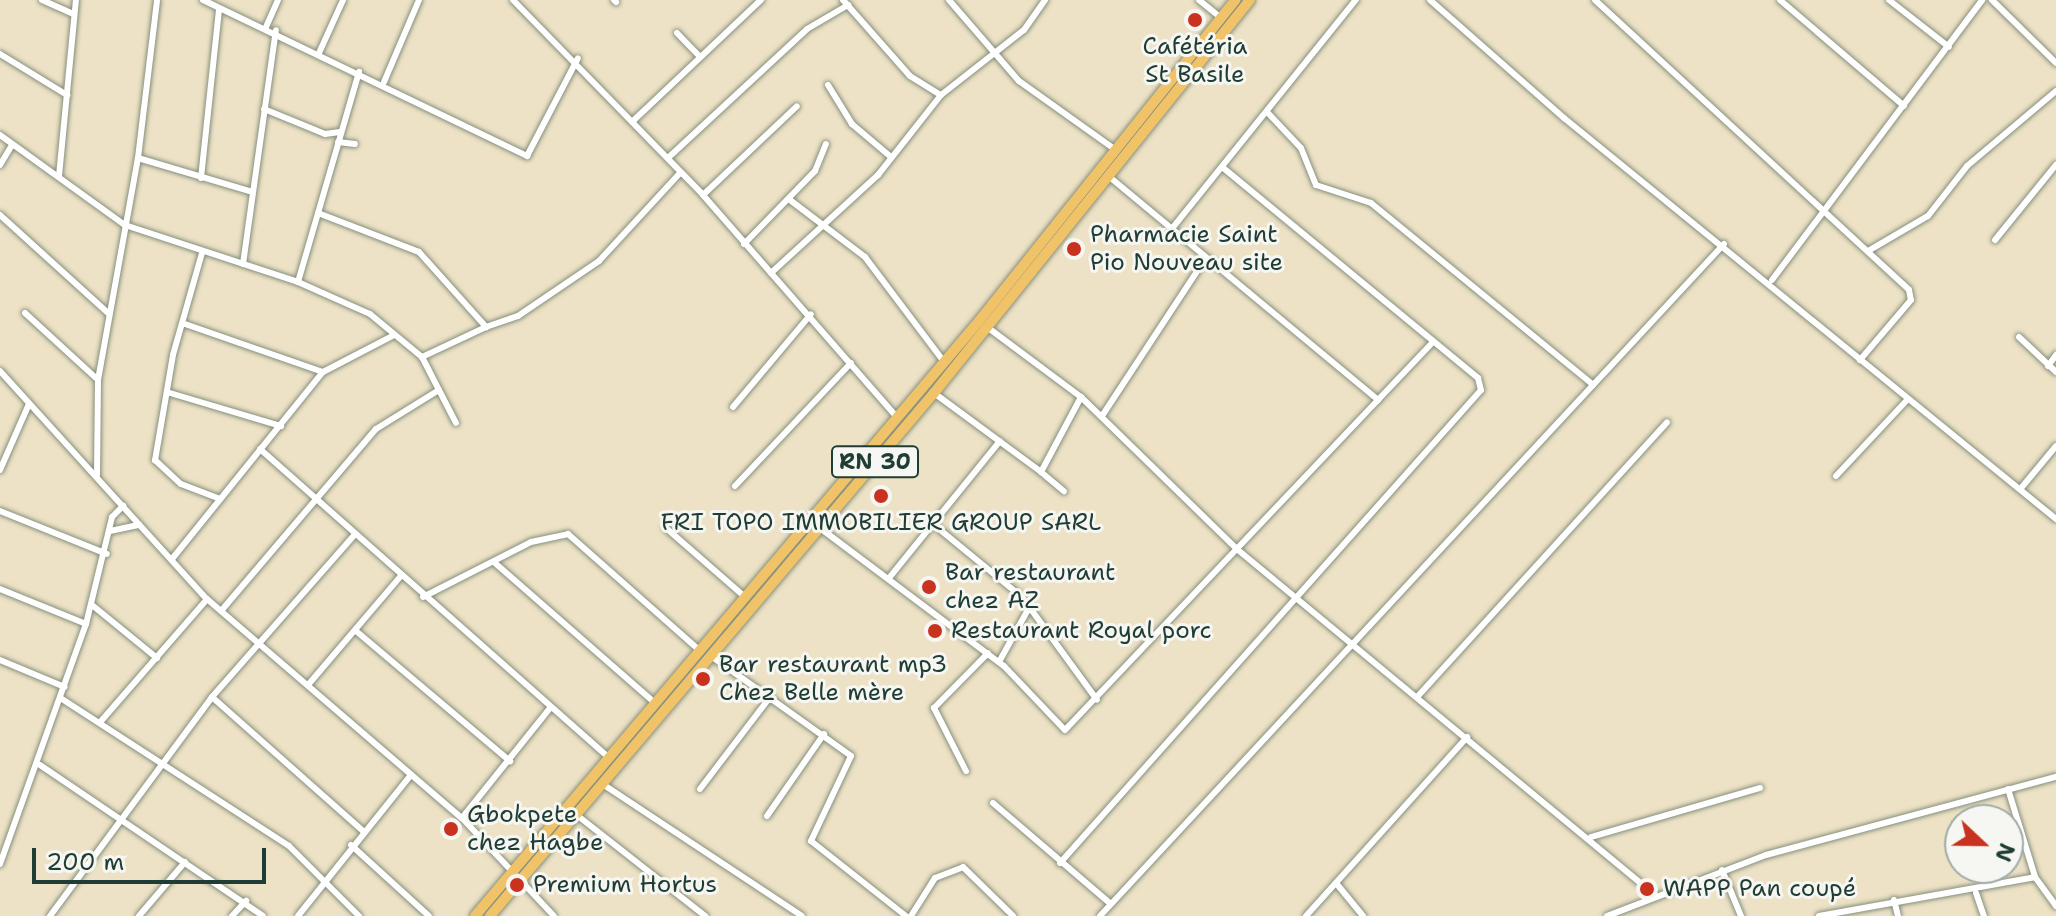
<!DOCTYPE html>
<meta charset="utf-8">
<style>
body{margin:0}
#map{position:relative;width:2056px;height:916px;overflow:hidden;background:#ede2c6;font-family:"Shantell Sans",sans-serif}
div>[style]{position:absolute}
.roads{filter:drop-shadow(0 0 2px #86907d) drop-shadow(0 0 2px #86907d)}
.street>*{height:6px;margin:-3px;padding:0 3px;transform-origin:3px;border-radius:3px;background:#fff}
.primary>*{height:10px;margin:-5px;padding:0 5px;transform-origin:5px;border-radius:5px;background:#f0c369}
.dots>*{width:22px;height:22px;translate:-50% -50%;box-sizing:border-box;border:4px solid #f6f6f2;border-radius:50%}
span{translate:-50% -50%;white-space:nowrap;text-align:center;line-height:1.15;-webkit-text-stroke:6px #f6f6f2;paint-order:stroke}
.shield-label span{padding:2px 6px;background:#f6f6f2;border:2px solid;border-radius:6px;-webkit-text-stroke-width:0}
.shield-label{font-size:22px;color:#1f3d34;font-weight:700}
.poi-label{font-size:24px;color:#1f3d34}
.left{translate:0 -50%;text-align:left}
.north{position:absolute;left:1944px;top:804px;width:80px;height:80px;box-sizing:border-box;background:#f6f6f2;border:2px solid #a0aca6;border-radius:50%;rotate:112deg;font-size:22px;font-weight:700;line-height:32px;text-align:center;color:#1f3d34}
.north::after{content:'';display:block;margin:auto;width:28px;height:36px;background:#c8321e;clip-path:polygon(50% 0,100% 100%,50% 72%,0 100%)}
.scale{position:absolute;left:32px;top:848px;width:234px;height:36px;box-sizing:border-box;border:4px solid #1f3d34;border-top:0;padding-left:10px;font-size:24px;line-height:28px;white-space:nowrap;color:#1f3d34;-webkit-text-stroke:6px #f6f6f2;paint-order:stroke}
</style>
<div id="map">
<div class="roads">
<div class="street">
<i style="left:42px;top:0;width:35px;rotate:24deg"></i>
<i style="left:203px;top:0;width:360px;rotate:25.7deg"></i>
<i style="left:527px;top:156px;width:110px;rotate:-62.5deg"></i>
<i style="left:513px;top:0;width:272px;rotate:45.7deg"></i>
<i style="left:703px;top:195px;width:295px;rotate:48.9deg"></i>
<i style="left:614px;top:0;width:3px;rotate:45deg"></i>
<i style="left:843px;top:0;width:101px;rotate:48.6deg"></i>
<i style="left:910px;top:76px;width:36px;rotate:32deg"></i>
<i style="left:949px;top:0;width:107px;rotate:49.2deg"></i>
<i style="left:1019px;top:81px;width:120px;rotate:35.5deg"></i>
<i style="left:1199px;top:0;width:28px;rotate:39deg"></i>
<i style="left:1430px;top:0;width:179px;rotate:41.4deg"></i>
<i style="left:1564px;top:118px;width:635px;rotate:39.18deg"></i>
<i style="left:1595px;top:0;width:427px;rotate:42.7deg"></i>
<i style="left:1909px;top:290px;width:10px;rotate:79deg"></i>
<i style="left:1911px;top:300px;width:79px;rotate:130.4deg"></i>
<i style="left:1780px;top:0;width:163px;rotate:40.5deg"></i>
<i style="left:1889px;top:0;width:76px;rotate:38.1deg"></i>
<i style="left:1992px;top:0;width:90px;rotate:44.5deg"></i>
<i style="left:266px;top:27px;width:30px;rotate:-66deg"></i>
<i style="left:677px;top:33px;width:32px;rotate:46deg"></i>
<i style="left:319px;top:53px;width:58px;rotate:-65.6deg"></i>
<i style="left:0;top:54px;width:79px;rotate:31.5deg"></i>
<i style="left:384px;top:82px;width:89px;rotate:-66.9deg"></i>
<i style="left:828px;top:85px;width:46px;rotate:58.4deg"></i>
<i style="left:852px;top:124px;width:51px;rotate:40.2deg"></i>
<i style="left:264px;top:109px;width:66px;rotate:22.3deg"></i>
<i style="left:325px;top:134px;width:15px;rotate:-8deg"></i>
<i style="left:1268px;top:113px;width:48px;rotate:46.7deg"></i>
<i style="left:1301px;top:148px;width:40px;rotate:68deg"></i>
<i style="left:1316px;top:185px;width:58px;rotate:18.1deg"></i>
<i style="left:1371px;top:203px;width:287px;rotate:39.3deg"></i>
<i style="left:634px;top:120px;width:175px;rotate:-43.4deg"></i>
<i style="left:0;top:135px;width:154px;rotate:35.8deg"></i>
<i style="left:125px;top:225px;width:182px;rotate:18.2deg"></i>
<i style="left:298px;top:282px;width:79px;rotate:24deg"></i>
<i style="left:370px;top:314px;width:67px;rotate:39.6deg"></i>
<i style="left:422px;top:357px;width:74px;rotate:62.7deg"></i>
<i style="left:338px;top:142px;width:17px;rotate:7deg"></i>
<i style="left:669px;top:157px;width:188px;rotate:-42.8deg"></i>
<i style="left:807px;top:29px;width:48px;rotate:-30.3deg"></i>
<i style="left:138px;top:158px;width:120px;rotate:16.5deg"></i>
<i style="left:0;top:165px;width:23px;rotate:-59deg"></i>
<i style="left:59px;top:176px;width:177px;rotate:-84.5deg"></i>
<i style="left:201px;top:178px;width:170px;rotate:-83.9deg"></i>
<i style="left:1112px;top:179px;width:346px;rotate:39.7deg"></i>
<i style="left:703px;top:195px;width:129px;rotate:-43.4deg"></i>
<i style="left:790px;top:200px;width:94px;rotate:37.2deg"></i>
<i style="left:865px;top:257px;width:131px;rotate:53deg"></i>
<i style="left:318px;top:213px;width:108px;rotate:21.1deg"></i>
<i style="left:419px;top:252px;width:101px;rotate:48.2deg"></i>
<i style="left:486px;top:327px;width:71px;rotate:154.9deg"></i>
<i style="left:0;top:215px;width:147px;rotate:42.2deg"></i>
<i style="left:1170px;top:231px;width:297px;rotate:-51.2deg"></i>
<i style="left:1995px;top:240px;width:97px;rotate:-50.9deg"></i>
<i style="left:744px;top:244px;width:102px;rotate:-45.8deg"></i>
<i style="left:815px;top:171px;width:29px;rotate:-68deg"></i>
<i style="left:1868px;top:251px;width:69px;rotate:-30.3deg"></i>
<i style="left:1928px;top:216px;width:63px;rotate:-52deg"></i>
<i style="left:1967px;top:166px;width:116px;rotate:-40.1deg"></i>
<i style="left:202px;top:253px;width:106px;rotate:105.9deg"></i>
<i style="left:173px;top:355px;width:107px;rotate:99.7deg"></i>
<i style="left:155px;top:460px;width:35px;rotate:43deg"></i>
<i style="left:181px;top:484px;width:42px;rotate:21deg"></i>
<i style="left:243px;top:264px;width:236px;rotate:-82deg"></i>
<i style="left:771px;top:273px;width:145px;rotate:-42.5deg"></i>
<i style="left:878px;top:175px;width:102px;rotate:-51.8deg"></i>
<i style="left:941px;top:95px;width:105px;rotate:-38.1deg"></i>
<i style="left:1024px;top:30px;width:37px;rotate:-55deg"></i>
<i style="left:1772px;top:280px;width:350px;rotate:-53.1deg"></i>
<i style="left:298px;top:282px;width:219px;rotate:-73.8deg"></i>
<i style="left:25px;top:313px;width:99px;rotate:42.5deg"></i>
<i style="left:185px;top:324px;width:146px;rotate:19.2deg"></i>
<i style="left:486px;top:327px;width:34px;rotate:-19deg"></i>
<i style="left:518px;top:316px;width:98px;rotate:-34.2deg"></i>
<i style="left:599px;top:261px;width:120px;rotate:-47.4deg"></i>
<i style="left:987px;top:327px;width:117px;rotate:36.7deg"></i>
<i style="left:1081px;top:397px;width:219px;rotate:44.3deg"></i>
<i style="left:1238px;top:550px;width:541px;rotate:39.6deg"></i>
<i style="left:2019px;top:337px;width:51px;rotate:43.4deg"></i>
<i style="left:2048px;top:366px;width:14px;rotate:-54deg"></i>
<i style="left:0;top:371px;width:308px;rotate:47.8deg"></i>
<i style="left:207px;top:599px;width:336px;rotate:40.7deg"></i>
<i style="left:462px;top:818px;width:134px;rotate:46.8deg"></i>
<i style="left:170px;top:393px;width:116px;rotate:16.6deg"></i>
<i style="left:934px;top:393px;width:133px;rotate:36.4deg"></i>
<i style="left:1041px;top:472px;width:85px;rotate:-61.9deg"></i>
<i style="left:733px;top:407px;width:121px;rotate:-50deg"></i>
<i style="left:1102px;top:416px;width:188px;rotate:-56.7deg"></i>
<i style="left:260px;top:449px;width:466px;rotate:41.5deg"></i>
<i style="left:0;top:470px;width:72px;rotate:-66.3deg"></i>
<i style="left:1041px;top:472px;width:30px;rotate:40deg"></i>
<i style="left:97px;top:475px;width:95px;rotate:-89.4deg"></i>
<i style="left:98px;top:380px;width:226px;rotate:-79.8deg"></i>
<i style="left:138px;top:158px;width:159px;rotate:-83.1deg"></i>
<i style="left:1836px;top:476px;width:104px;rotate:-46.9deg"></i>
<i style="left:735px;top:486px;width:169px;rotate:-46.7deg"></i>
<i style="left:2022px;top:487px;width:53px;rotate:-50.3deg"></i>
<i style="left:0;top:511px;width:115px;rotate:21.9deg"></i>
<i style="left:933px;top:524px;width:115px;rotate:39.4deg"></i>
<i style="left:1022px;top:597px;width:127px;rotate:53.9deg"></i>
<i style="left:666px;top:528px;width:103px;rotate:41.1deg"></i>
<i style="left:820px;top:528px;width:230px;rotate:36.9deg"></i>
<i style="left:1004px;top:666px;width:88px;rotate:46.4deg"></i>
<i style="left:1065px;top:730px;width:533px;rotate:-46.52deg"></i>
<i style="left:110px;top:531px;width:30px;rotate:-12deg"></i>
<i style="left:172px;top:559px;width:240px;rotate:-51.1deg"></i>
<i style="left:323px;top:372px;width:80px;rotate:-27.5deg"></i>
<i style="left:495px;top:563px;width:213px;rotate:41.2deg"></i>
<i style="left:889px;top:578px;width:176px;rotate:-51deg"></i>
<i style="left:0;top:589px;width:93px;rotate:22.1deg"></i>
<i style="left:423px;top:597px;width:121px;rotate:-27deg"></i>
<i style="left:531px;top:542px;width:38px;rotate:-12deg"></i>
<i style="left:568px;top:534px;width:175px;rotate:41.5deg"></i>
<i style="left:92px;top:605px;width:84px;rotate:39.2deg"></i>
<i style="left:221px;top:611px;width:239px;rotate:-49.6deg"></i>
<i style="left:376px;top:429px;width:74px;rotate:-31.8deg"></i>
<i style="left:356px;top:631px;width:202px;rotate:40.2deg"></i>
<i style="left:711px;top:656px;width:172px;rotate:35.5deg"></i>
<i style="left:851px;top:756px;width:94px;rotate:115.2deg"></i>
<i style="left:811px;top:841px;width:121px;rotate:38.3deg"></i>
<i style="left:0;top:660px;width:70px;rotate:22.6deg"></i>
<i style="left:999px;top:662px;width:64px;rotate:-61deg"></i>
<i style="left:308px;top:685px;width:142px;rotate:-49.6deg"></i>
<i style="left:1418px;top:696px;width:370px;rotate:-47.7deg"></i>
<i style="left:212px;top:697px;width:202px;rotate:41.6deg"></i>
<i style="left:62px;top:699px;width:270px;rotate:32.9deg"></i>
<i style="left:289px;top:846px;width:99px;rotate:45deg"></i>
<i style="left:102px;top:720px;width:160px;rotate:-49deg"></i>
<i style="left:40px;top:765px;width:269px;rotate:34.1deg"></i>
<i style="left:966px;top:771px;width:71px;rotate:-116.9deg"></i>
<i style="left:934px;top:708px;width:77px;rotate:-45.5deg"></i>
<i style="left:604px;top:785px;width:237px;rotate:33.5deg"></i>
<i style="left:700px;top:789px;width:116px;rotate:-52.7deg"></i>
<i style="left:2008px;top:789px;width:92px;rotate:72.9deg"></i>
<i style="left:2035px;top:877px;width:36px;rotate:54deg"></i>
<i style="left:993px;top:803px;width:155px;rotate:40.6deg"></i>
<i style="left:578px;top:816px;width:162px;rotate:38.2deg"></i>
<i style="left:767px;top:816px;width:100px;rotate:-55.2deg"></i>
<i style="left:462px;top:818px;width:141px;rotate:-51.3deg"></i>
<i style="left:1591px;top:837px;width:176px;rotate:-16.2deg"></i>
<i style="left:351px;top:845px;width:105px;rotate:42.3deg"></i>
<i style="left:1060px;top:863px;width:633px;rotate:-48.33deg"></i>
<i style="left:1481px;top:390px;width:12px;rotate:-104deg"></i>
<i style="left:1478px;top:378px;width:330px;rotate:-140.5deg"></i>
<i style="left:0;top:864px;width:255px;rotate:-70.3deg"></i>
<i style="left:86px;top:624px;width:110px;rotate:-76.3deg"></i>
<i style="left:112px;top:517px;width:16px;rotate:-45deg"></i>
<i style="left:1722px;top:870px;width:50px;rotate:67.6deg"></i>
<i style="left:1336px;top:883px;width:43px;rotate:50.7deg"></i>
<i style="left:1976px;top:893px;width:24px;rotate:71deg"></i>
<i style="left:1894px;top:900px;width:16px;rotate:76deg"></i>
<i style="left:50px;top:916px;width:272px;rotate:-53.5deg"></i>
<i style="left:212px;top:697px;width:217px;rotate:-48.7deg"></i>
<i style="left:139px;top:916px;width:71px;rotate:-49.6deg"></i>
<i style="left:232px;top:916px;width:21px;rotate:-47deg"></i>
<i style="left:298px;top:916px;width:181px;rotate:-51.3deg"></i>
<i style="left:911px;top:916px;width:45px;rotate:-57.7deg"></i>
<i style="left:935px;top:878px;width:30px;rotate:-21deg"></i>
<i style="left:963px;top:867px;width:70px;rotate:44.4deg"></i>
<i style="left:1100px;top:916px;width:917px;rotate:-47.12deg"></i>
<i style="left:1306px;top:916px;width:241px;rotate:-48deg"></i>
<i style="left:1607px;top:916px;width:170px;rotate:-21deg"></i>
<i style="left:1766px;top:855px;width:300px;rotate:-15.1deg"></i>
<i style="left:1819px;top:916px;width:219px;rotate:-10.2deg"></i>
</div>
<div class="primary">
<i style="left:475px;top:916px;width:780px;rotate:-49.73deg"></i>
<i style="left:979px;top:321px;width:411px;rotate:-51.4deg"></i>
<i style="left:490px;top:916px;width:686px;rotate:-49.67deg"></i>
<i style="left:934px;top:393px;width:504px;rotate:-51.2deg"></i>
</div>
</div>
<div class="dots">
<i style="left:1195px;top:20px;background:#c8321e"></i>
<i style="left:1074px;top:249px;background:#c8321e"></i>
<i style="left:881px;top:496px;background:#c8321e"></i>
<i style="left:929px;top:587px;background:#c8321e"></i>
<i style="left:935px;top:631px;background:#c8321e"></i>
<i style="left:703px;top:679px;background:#c8321e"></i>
<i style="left:451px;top:829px;background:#c8321e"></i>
<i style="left:517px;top:885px;background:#c8321e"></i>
<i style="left:1647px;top:889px;background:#c8321e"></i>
</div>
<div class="shield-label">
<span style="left:875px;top:462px">RN 30</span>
</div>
<div class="poi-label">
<span style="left:1195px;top:61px">Cafétéria<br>St Basile</span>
<span class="left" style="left:1090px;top:249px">Pharmacie Saint<br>Pio Nouveau site</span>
<span style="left:881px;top:523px">FRI TOPO IMMOBILIER GROUP SARL</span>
<span class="left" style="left:945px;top:587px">Bar restaurant<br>chez AZ</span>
<span class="left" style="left:951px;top:631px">Restaurant Royal porc</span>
<span class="left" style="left:719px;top:679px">Bar restaurant mp3<br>Chez Belle mère</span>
<span class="left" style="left:467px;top:829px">Gbokpete<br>chez Hagbe</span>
<span class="left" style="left:533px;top:885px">Premium Hortus</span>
<span class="left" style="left:1663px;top:889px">WAPP Pan coupé</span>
</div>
<div class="north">N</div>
<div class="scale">200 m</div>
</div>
